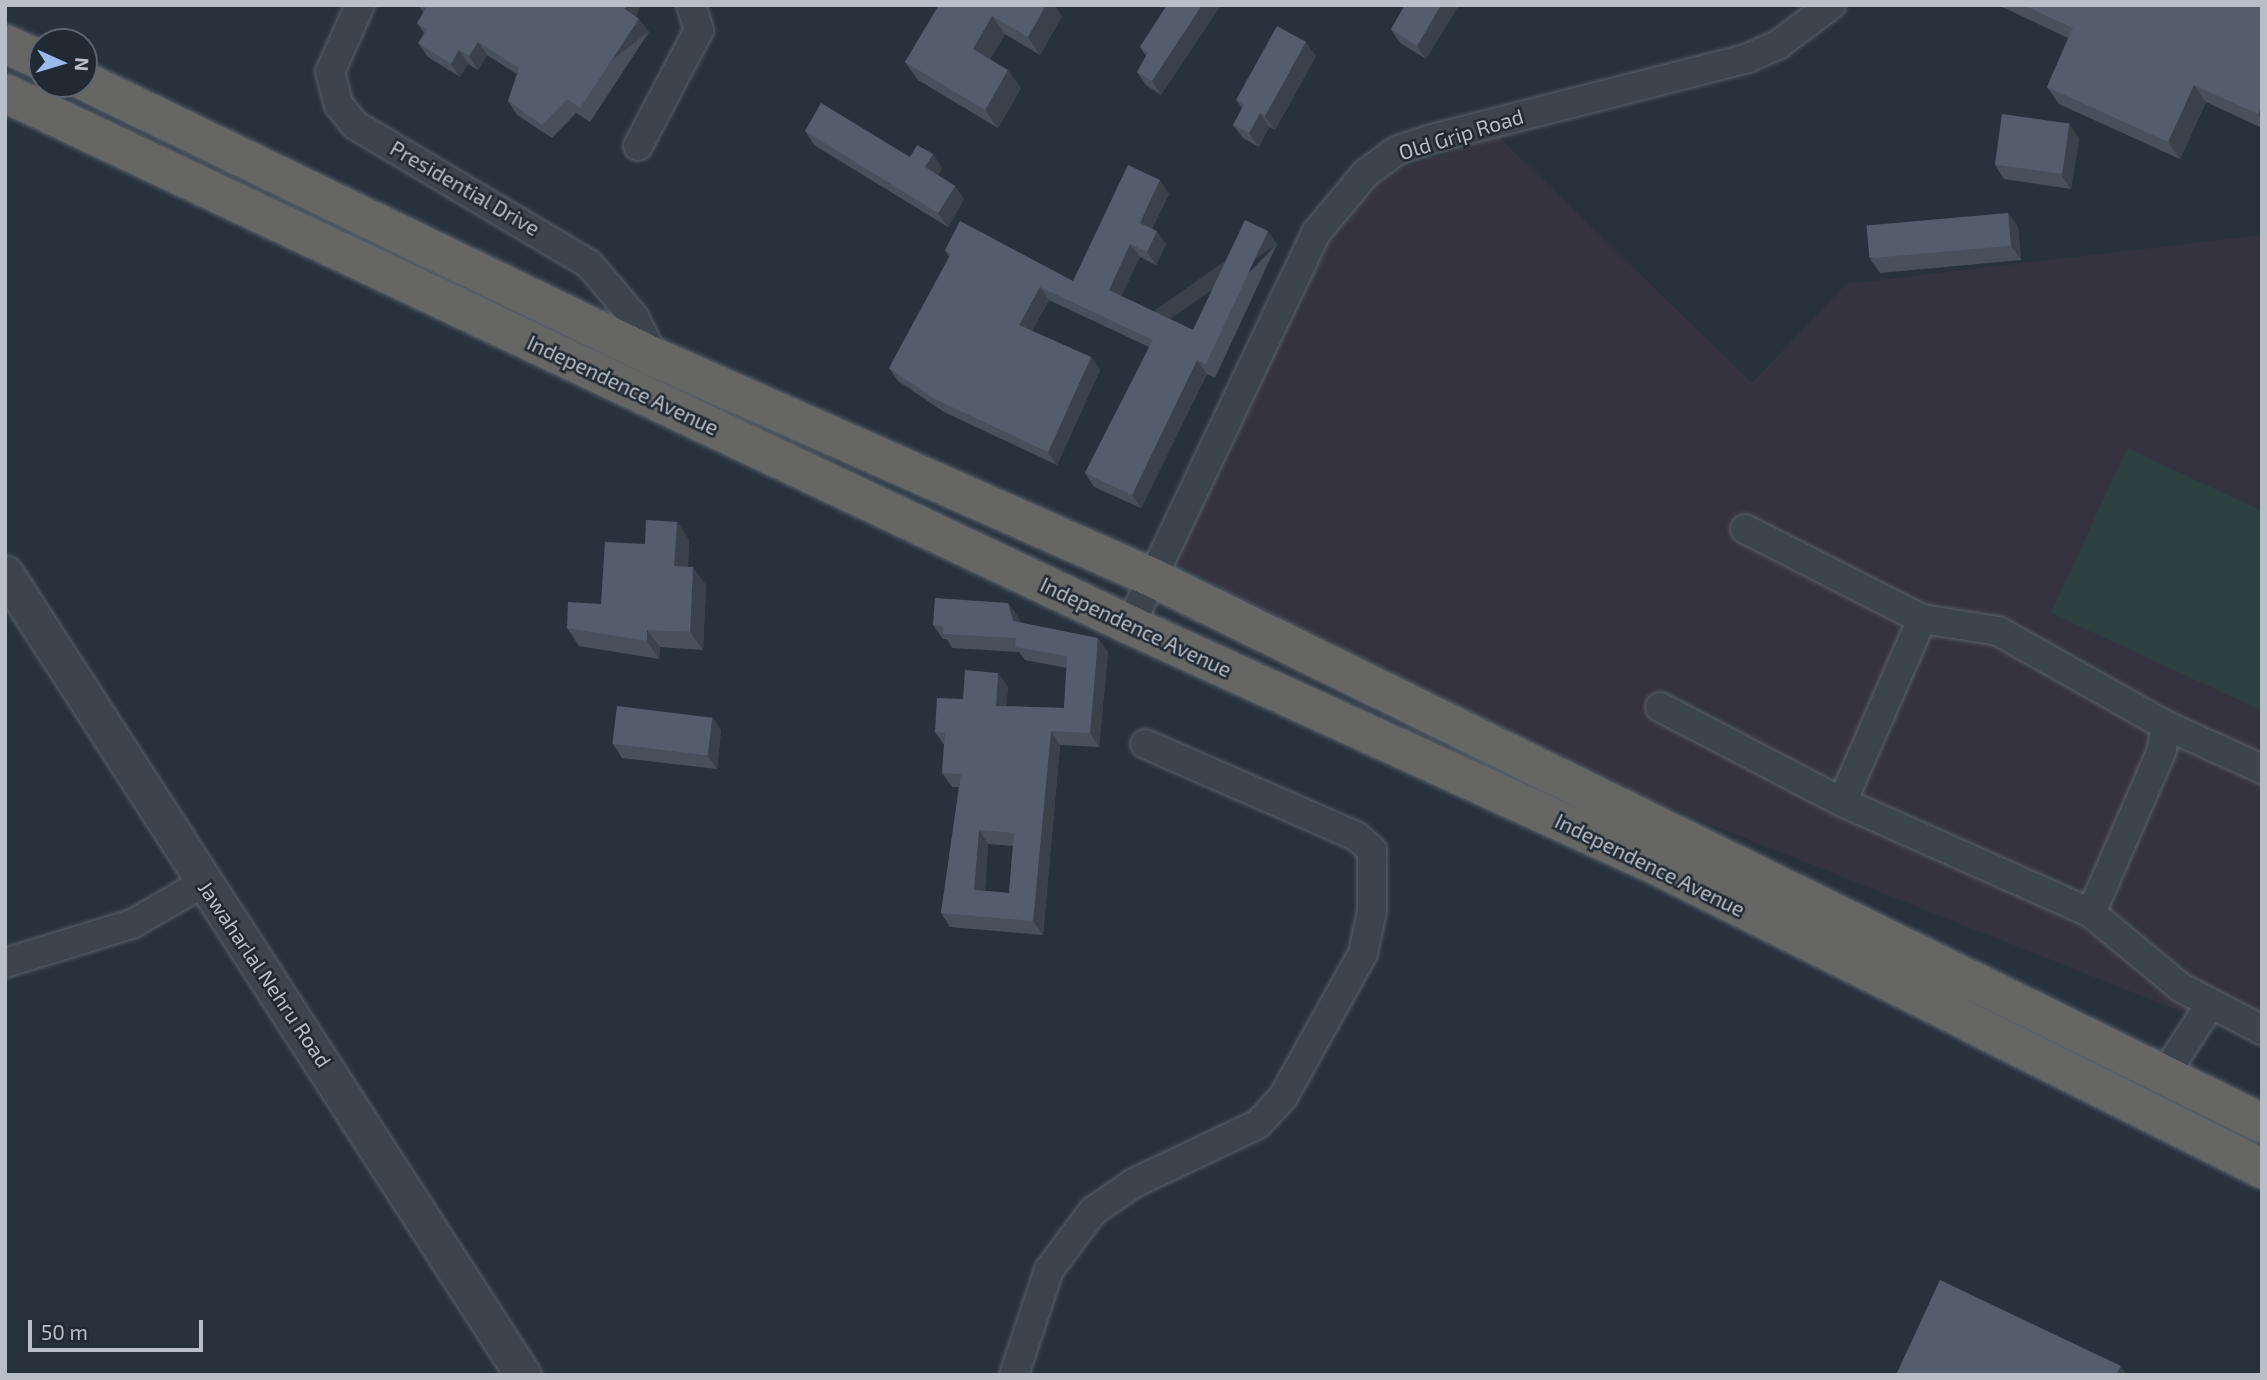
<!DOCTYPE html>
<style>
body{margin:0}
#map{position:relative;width:2267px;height:1380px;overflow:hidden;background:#28323d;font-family:"Exo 2",sans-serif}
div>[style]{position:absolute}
.medical>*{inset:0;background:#35333f}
.green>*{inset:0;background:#2d4040}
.roads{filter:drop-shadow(0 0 2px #5a626b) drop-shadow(0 0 2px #5a626b)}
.minor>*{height:28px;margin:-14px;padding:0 14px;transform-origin:14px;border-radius:14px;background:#3c444d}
.tertiary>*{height:35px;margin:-17.5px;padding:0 17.5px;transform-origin:17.5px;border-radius:17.5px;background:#3c444d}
.trunk>*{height:38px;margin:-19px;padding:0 19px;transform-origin:19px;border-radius:19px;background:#666664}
.wall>*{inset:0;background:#48505c}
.shaded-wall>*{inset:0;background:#3b414b;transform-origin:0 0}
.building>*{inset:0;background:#545d6b;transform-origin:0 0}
span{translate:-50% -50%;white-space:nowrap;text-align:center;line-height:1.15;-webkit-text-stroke:5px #212933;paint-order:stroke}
.street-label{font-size:21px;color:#b8bfc8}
.frame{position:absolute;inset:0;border:7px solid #b8bfc8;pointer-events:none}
.north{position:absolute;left:28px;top:28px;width:70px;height:70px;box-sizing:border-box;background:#212933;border:2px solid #5d656f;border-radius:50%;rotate:94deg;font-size:19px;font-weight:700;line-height:28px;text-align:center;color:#b8bfc8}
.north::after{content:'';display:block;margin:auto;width:24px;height:32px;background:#9abbec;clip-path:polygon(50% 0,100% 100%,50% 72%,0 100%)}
.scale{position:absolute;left:28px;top:1320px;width:175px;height:32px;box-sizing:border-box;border:4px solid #b8bfc8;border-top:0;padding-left:9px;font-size:21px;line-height:24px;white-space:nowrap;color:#b8bfc8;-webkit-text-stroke:5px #212933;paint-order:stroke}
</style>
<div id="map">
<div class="medical">
<i style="clip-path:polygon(1499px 137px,1752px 383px,1846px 284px,2262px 235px,2262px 1044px,1572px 769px,1166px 559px,1324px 234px,1371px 178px)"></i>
</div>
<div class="green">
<i style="clip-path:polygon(2127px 448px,2262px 511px,2262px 711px,2051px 613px)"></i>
</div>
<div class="roads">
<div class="minor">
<i style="left:360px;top:5px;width:73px;rotate:114.1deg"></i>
<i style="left:330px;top:72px;width:34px;rotate:75deg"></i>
<i style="left:339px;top:105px;width:26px;rotate:51deg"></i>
<i style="left:355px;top:125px;width:272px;rotate:30.7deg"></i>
<i style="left:589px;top:264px;width:70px;rotate:49.7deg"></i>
<i style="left:634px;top:317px;width:45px;rotate:63.4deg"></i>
<i style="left:638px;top:146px;width:131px;rotate:-62.3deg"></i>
<i style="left:699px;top:30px;width:26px;rotate:-108deg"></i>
<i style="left:1745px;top:529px;width:199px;rotate:27deg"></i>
<i style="left:1922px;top:619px;width:77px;rotate:9deg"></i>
<i style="left:1998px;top:631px;width:192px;rotate:29.4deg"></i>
<i style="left:2165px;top:725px;width:25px;rotate:97deg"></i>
<i style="left:2162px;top:750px;width:178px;rotate:113.5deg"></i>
<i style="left:1130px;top:625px;width:434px;rotate:-64.6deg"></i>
<i style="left:1316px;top:233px;width:78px;rotate:-50.2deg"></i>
<i style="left:1366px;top:173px;width:39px;rotate:-36deg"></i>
<i style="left:1398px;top:150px;width:35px;rotate:-18deg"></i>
<i style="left:1431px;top:139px;width:327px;rotate:-14.3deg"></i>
<i style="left:1748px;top:58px;width:34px;rotate:-24deg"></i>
<i style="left:1779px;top:44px;width:65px;rotate:-36.9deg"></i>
<i style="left:1660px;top:707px;width:205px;rotate:27.6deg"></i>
<i style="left:1842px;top:802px;width:273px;rotate:24deg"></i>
<i style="left:2091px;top:913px;width:116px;rotate:39.7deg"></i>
<i style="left:2180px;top:987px;width:93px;rotate:27.7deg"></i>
<i style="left:2165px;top:725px;width:107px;rotate:24.4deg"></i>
<i style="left:1842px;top:802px;width:200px;rotate:-66.4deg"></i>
<i style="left:5px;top:963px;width:133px;rotate:-17.1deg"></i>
<i style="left:132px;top:924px;width:82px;rotate:-30deg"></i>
<i style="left:2163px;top:1077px;width:86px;rotate:-56.9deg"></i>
<i style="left:1014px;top:1375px;width:111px;rotate:-71.6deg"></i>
<i style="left:1049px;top:1270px;width:74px;rotate:-53.3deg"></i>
<i style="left:1093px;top:1211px;width:50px;rotate:-34.3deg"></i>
<i style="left:1134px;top:1183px;width:137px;rotate:-25.4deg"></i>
<i style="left:1258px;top:1124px;width:37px;rotate:-47deg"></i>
<i style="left:1283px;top:1097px;width:165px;rotate:-60.9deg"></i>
<i style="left:1363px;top:953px;width:43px;rotate:-77.9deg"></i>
<i style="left:1372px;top:911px;width:61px;rotate:-90deg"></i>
<i style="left:1372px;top:850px;width:21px;rotate:-139deg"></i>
<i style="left:1356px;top:836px;width:230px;rotate:-156.4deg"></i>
</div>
<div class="tertiary">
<i style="left:5px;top:573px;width:955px;rotate:57.14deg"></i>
</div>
<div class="trunk">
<i style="left:5px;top:44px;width:41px;rotate:24.7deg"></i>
<i style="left:84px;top:81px;width:633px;rotate:25.84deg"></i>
<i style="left:654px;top:357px;width:544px;rotate:23.88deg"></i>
<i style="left:1151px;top:577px;width:1238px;rotate:26.17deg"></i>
<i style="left:5px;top:93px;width:1244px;rotate:25.31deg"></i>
<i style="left:1130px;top:625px;width:583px;rotate:24.54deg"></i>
<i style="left:1660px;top:867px;width:674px;rotate:26.64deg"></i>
</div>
</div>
<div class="wall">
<i style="clip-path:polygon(418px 5px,640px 5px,636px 17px,649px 32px,590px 122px,576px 113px,552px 138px,517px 115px,508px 101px,517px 74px,487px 55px,478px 70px,468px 64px,460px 77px,428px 57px,418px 43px,424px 33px,417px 23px,424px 13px)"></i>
<i style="clip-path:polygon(939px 5px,1062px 16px,1040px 55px,1005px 34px,990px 59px,1021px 88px,998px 128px,918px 80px,905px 62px)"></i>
<i style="clip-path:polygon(1167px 5px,1221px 5px,1161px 95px,1146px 85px,1137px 72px,1146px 56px,1140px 47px)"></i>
<i style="clip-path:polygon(1405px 5px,1459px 5px,1426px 59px,1400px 43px,1391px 29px)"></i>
<i style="clip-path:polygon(1998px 5px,2262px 5px,2262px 128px,2206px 102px,2180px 159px,2059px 104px,2047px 87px,2068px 38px)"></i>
<i style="clip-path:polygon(1316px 56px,1275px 130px,1269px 127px,1259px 147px,1243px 138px,1233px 125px,1242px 108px,1236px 100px)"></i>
<i style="clip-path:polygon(805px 131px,910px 157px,933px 154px,942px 168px,938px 175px,955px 186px,964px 199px,948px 227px,814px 145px)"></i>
<i style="clip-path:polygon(2079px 138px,2071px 189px,2004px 179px,1995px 165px)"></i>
<i style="clip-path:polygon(1169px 194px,1152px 229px,1166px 244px,1156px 265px,1140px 257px,1121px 296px,1193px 330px,1277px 244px,1215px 378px,1207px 374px,1141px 508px,1094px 487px,1085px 473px,1149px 347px,1049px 300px,1032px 331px,1091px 357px,1100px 370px,1057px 465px,944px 412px,898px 381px,889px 368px,949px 257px,945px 250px,1073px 281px)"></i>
<i style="clip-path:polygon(2008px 213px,2018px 227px,2021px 260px,1880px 273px,1870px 259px)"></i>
<i style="clip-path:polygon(677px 522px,689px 540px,688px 567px,706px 585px,703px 650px,660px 647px,659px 659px,579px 646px,567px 628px,601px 604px,645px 544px)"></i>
<i style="clip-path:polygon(evenodd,1008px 603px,1018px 617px,1020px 622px,1108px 652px,1099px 747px,1060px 745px,1043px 935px,950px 927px,941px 913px,959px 787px,952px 787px,942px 773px,944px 745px,935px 732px,963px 699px,998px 673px,1008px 687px,1006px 706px,1064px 708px,1067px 668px,1025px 660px,1019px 652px,952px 648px,947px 639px,943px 639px,933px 625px,1008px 603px,988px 844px,1013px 846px,1009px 893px,985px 891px,988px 844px)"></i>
<i style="clip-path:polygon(712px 717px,721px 730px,717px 769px,622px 758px,613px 744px)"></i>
</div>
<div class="shaded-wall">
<i style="clip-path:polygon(626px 5px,640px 5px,634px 23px,625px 9px)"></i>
<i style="clip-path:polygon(1046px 5px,1055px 5px,1062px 16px,1040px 55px,1028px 37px)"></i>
<i style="clip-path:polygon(1202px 5px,1221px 5px,1161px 95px,1152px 81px)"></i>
<i style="clip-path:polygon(1441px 5px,1459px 5px,1426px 59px,1417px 46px)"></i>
<i style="clip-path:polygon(992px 16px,1005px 34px,985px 67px,973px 49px)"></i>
<i style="left:639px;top:19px;width:16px;height:107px;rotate:52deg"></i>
<i style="clip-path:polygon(478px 42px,487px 55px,478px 70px,469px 56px)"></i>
<i style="clip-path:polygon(1306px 42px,1316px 56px,1275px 130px,1265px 116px)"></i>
<i style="clip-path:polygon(459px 50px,468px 64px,460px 77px,451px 64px)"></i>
<i style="clip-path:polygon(1008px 70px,1021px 88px,998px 128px,985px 110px)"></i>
<i style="clip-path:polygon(2194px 85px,2206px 102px,2180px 159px,2168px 142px)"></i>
<i style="clip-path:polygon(2262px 106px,2262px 120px,2258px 114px)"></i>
<i style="clip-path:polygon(1260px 113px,1269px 127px,1259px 147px,1249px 133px)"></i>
<i style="clip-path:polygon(2069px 124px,2079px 138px,2071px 189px,2062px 176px)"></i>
<i style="clip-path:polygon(933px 154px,942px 168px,935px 181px,925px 167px)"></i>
<i style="clip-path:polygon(1160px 180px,1169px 194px,1149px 236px,1140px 223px)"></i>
<i style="clip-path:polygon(955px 186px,964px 199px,948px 227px,938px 213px)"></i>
<i style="clip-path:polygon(2008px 213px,2018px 227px,2021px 260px,2011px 246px)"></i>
<i style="clip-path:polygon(1157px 231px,1166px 244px,1156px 265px,1147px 252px)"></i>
<i style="left:1268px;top:231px;width:16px;height:147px;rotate:55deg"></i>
<i style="clip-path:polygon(1130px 244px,1140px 257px,1118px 303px,1109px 290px)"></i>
<i style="clip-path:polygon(1040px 287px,1049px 300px,1028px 338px,1019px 325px)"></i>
<i style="clip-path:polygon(1091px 357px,1100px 370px,1057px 465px,1048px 452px)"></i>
<i style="clip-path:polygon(1197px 360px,1207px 374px,1141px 508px,1132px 495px)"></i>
<i style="clip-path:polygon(677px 522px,689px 540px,687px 584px,674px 566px)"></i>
<i style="clip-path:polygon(693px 567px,706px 585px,703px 650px,690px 632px)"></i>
<i style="clip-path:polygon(1008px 603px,1018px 617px,1023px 635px,1013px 621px)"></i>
<i style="clip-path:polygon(647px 630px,660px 647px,659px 659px,647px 641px)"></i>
<i style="clip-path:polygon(1098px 638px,1108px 652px,1099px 747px,1090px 733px)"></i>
<i style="clip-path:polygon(998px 673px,1008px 687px,1005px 719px,996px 706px)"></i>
<i style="clip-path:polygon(712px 717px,721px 730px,717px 769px,707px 755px)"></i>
<i style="clip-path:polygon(1051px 731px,1060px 745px,1043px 935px,1033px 921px)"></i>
<i style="clip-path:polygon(979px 830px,988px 844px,984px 904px,974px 890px)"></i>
<i style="clip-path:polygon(2121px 1366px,2127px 1375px,2116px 1375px)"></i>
</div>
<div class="building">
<i style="clip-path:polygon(421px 5px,626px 5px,625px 9px,639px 19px,580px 108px,567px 99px,542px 125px,508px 101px,519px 68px,478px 42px,469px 56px,459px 50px,451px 64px,418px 43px,427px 30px,417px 23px,426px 8px)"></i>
<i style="clip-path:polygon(939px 5px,1046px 5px,1028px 37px,992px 16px,973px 49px,1008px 70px,985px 110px,905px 62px)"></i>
<i style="clip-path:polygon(1167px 5px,1202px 5px,1152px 81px,1137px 72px,1148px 53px,1140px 47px)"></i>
<i style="clip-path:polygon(1405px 5px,1441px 5px,1417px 46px,1391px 29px)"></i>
<i style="clip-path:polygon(2023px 5px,2262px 5px,2262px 106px,2258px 114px,2194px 85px,2168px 142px,2047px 87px,2073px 28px)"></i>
<i style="clip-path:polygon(1277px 26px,1306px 42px,1265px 116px,1260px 113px,1249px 133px,1233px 125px,1244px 105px,1236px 100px)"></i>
<i style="clip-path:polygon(821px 103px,910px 157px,917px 145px,933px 154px,925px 167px,955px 186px,938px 213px,805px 131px)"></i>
<i style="left:2002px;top:114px;width:68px;height:51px;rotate:8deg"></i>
<i style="clip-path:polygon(1128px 165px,1160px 180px,1140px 223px,1157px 231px,1147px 252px,1130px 244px,1109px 290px,1193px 330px,1245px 220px,1268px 231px,1206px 364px,1197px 360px,1132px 495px,1085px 473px,1153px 340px,1040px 287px,1019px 325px,1091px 357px,1048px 452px,935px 399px,889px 368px,951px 254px,945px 250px,960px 221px,1073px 281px)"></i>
<i style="left:2008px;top:213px;width:33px;height:142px;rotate:85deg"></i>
<i style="clip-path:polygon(646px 520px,677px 522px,674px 566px,693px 567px,690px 632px,647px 630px,647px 641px,567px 628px,568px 602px,601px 604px,605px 542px,645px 544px)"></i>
<i style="clip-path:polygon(evenodd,935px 598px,1008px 603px,1013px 621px,1098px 638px,1090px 733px,1051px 731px,1033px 921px,941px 913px,961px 774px,942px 773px,945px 733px,935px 732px,937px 698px,963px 699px,965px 670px,998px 673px,996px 706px,1064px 708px,1067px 656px,1015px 647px,1016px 638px,943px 634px,943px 626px,933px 625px,935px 598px,979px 830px,1014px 833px,1009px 893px,974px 890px,979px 830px)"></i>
<i style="left:617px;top:706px;width:96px;height:38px;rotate:7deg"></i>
<i style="clip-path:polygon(1940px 1280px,2121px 1366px,2116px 1375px,1896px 1375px)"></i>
</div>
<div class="street-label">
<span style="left:1461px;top:134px;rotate:-17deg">Old Grip Road</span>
<span style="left:465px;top:188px;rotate:30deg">Presidential Drive</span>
<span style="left:623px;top:385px;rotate:25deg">Independence Avenue</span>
<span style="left:1136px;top:627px;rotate:25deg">Independence Avenue</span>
<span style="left:1650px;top:865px;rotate:26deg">Independence Avenue</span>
<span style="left:265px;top:974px;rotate:56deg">Jawaharlal Nehru Road</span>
</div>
<div class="frame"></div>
<div class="north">N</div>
<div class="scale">50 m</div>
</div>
